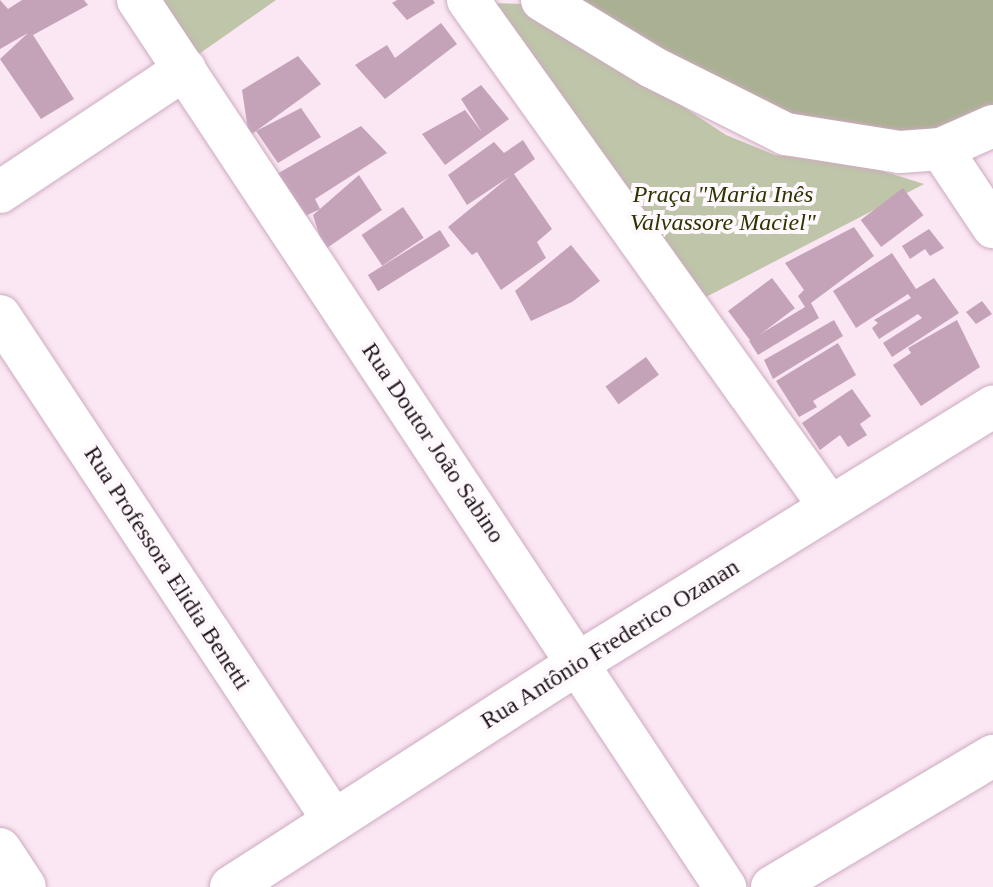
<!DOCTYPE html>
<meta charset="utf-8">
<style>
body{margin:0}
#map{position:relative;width:993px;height:887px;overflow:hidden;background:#fbe6f3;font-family:"Times New Roman",serif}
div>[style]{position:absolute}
.green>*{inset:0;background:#bec5a8}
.forest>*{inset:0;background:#aab192}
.building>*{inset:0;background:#c4a3b8;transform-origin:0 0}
.roads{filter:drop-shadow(0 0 2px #ccabc0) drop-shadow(0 0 2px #ccabc0)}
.minor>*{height:42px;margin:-21px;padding:0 21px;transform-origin:21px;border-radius:21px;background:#fff}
span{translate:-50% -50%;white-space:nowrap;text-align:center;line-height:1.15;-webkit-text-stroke:8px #fff8fc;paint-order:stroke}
.park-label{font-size:24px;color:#2c3500;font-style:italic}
.street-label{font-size:24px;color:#23171f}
</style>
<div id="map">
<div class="green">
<i style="clip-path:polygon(158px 0,276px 0,196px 56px)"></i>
<i style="clip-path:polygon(482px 3px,528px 4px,726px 135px,775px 155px,857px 163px,924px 184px,704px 298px)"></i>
</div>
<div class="forest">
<i style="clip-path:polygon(559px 0,993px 0,993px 108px,920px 137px,791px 126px)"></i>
</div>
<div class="building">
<i style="clip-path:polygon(0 0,8px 9px,22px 0,84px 0,88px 5px,33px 35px,74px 99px,41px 119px,0 59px,28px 33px,0 49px)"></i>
<i style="clip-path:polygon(397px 0,433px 0,435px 3px,407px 20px,392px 3px)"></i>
<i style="clip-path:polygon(441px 23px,457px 44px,385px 99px,355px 65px,387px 45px,395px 58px)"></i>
<i style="clip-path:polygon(298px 56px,321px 84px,249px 136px,242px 90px)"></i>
<i style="clip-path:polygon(481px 85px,509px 119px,445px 165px,422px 134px,465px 110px,482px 132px,461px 99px)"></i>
<i style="clip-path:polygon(301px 108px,321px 137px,278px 163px,256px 131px)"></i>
<i style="clip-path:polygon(361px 126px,387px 153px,315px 199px,320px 209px,295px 221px,268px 179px)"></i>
<i style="clip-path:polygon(523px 140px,535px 159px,514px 174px,552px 229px,537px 242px,546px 258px,501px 290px,477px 252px,472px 255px,448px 227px,509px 177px,467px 205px,448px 175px,494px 142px,504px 153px)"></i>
<i style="clip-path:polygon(359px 175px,382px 210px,324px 250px,313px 215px)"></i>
<i style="left:903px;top:188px;width:34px;height:53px;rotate:53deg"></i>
<i style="left:403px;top:207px;width:37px;height:50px;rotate:56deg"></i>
<i style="clip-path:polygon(854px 227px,874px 256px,811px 303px,819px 318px,758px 355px,749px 341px,805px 307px,798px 296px,804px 290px,785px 263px)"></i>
<i style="clip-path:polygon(929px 229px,944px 248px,930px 256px,925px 249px,910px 259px,902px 246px)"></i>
<i style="left:440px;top:230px;width:19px;height:85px;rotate:58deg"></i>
<i style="clip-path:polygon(571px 245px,600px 281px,572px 302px,531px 321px,515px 291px)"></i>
<i style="clip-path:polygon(892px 253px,916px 289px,934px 278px,959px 313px,892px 357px,883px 343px,922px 318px,918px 314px,879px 339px,872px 328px,878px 323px,874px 320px,911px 298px,908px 294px,856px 328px,833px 291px)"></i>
<i style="left:772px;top:278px;width:38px;height:55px;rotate:53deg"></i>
<i style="clip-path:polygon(982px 301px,992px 314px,976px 324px,966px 312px)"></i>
<i style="clip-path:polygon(834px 320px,843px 336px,773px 379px,764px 360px)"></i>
<i style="clip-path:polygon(957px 320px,980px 367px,921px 406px,893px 365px,911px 353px,908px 348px)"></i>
<i style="clip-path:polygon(838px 343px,856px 375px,813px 401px,817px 407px,799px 417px,776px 381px)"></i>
<i style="left:646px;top:357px;width:22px;height:50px;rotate:54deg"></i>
<i style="clip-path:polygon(852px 389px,871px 416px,860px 424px,867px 435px,848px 447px,840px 435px,820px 450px,802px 423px)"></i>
</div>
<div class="roads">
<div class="minor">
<i style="left:138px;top:0;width:1064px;rotate:56.5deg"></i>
<i style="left:468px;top:0;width:623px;rotate:54.47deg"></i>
<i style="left:542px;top:0;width:129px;rotate:31.3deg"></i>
<i style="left:652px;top:67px;width:150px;rotate:26.6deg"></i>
<i style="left:786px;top:134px;width:115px;rotate:9deg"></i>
<i style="left:900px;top:152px;width:41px;rotate:-4.2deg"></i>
<i style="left:941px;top:149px;width:57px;rotate:-23.9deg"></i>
<i style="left:941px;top:149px;width:94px;rotate:56.3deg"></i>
<i style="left:0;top:192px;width:222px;rotate:-33.6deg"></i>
<i style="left:0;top:316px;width:605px;rotate:56.52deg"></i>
<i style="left:0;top:849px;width:45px;rotate:56.7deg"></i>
<i style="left:231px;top:887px;width:413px;rotate:-32.8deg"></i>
<i style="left:578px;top:663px;width:488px;rotate:-31.7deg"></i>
<i style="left:772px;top:887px;width:257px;rotate:-30.7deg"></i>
</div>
</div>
<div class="park-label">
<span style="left:723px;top:209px">Praça "Maria Inês<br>Valvassore Maciel"</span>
</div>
<div class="street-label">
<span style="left:433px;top:443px;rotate:56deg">Rua Doutor João Sabino</span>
<span style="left:167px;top:568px;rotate:57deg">Rua Professora Elidia Benetti</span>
<span style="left:610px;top:644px;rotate:-32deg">Rua Antônio Frederico Ozanan</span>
</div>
</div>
